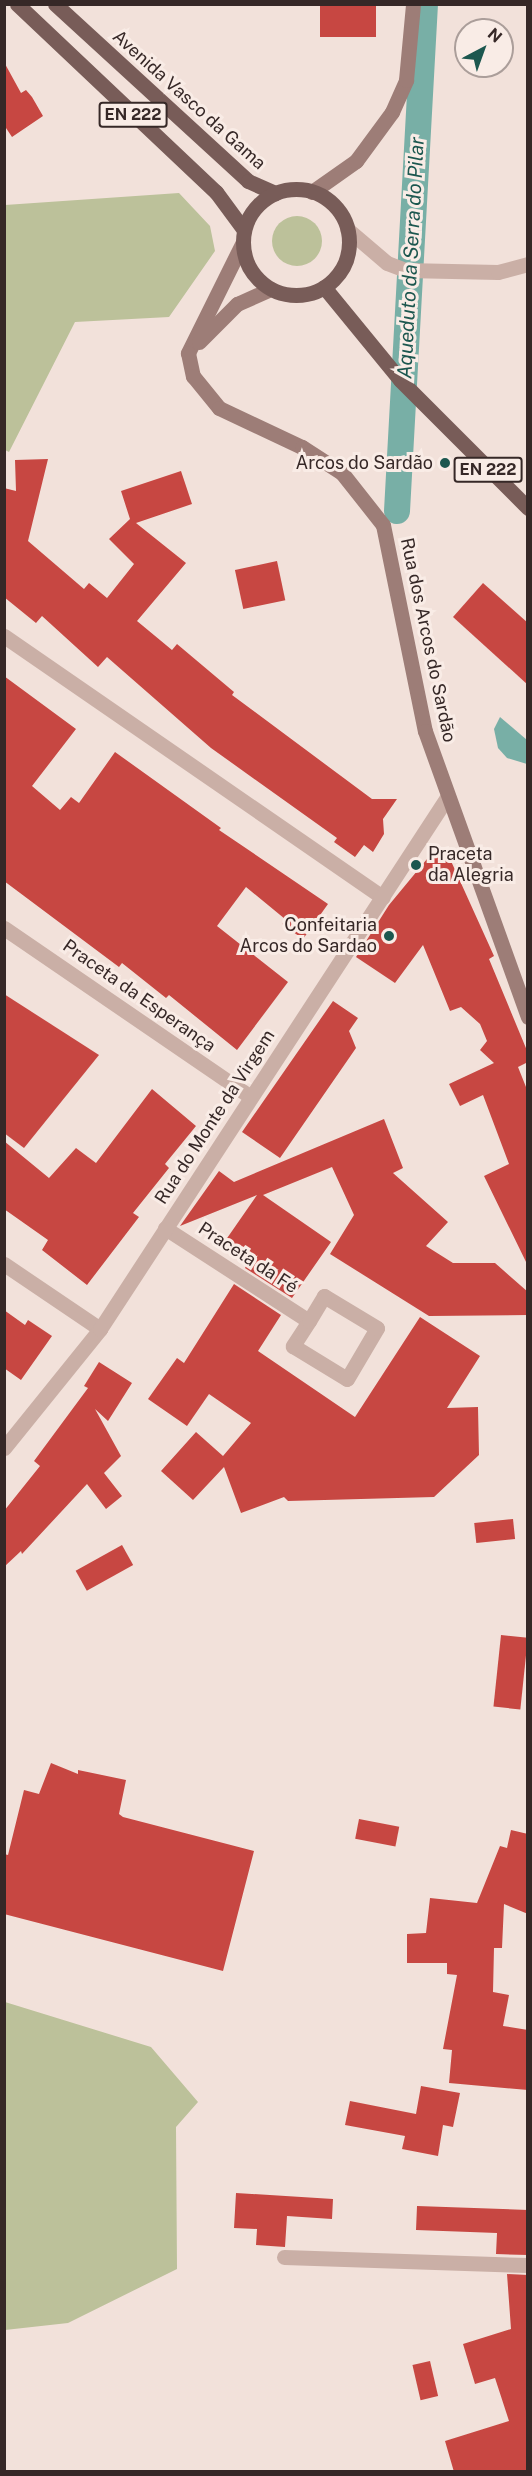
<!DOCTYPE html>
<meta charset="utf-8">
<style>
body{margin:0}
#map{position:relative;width:532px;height:2476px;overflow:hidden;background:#f2e1da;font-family:"Public Sans",sans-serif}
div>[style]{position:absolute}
.green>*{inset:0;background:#bcc19a}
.round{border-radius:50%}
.water>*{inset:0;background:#78afa6}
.canal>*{height:26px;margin:-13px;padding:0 13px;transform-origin:13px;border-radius:13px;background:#78afa6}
.building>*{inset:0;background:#c74742;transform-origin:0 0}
.street>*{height:15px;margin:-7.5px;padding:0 7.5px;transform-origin:7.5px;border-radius:7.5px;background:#caafa6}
.secondary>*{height:15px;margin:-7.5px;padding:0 7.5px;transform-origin:7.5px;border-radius:7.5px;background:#9d7d77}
.primary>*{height:15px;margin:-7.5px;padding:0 7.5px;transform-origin:7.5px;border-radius:7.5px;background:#785c58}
.primary>.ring{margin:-7.5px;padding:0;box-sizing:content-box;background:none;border:15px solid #785c58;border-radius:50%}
.dots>*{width:16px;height:16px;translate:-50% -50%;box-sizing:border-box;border:3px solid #f9ece6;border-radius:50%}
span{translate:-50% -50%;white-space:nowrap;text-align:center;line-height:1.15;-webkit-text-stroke:6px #f9ece6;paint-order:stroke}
.shield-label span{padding:2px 4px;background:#f9ece6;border:2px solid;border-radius:4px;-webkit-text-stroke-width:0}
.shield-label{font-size:16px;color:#362827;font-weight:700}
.street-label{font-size:18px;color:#362827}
.poi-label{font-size:18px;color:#362827}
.right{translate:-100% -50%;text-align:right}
.left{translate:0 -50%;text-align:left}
.water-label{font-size:20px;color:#1c574f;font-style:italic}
.frame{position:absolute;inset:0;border:6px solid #362827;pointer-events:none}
.north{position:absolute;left:454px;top:18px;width:60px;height:60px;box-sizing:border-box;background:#f9ece6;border:2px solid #ab9e9a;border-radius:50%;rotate:41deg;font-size:16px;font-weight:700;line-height:24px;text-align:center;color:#362827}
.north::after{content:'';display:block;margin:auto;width:21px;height:27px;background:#1c574f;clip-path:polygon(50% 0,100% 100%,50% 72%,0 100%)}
</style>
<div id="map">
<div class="green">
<i style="clip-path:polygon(179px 193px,210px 226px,215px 251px,169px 317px,75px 322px,9px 452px,5px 450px,5px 205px)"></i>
<i class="round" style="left:272px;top:216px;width:50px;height:50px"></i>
<i style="clip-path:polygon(5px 2002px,151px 2047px,198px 2102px,176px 2127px,177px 2269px,68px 2323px,5px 2330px)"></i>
</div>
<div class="water">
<i style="clip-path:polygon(500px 717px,527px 740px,527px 764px,507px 758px,498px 748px,494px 729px)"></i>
</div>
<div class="canal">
<i style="left:397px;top:511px;width:508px;rotate:-86.84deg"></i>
</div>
<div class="building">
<i style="left:320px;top:4px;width:56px;height:33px"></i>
<i style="clip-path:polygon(4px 62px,21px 93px,26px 90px,32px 97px,43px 116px,12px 137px,4px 125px)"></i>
<i style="clip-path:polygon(48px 459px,28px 541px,84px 589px,89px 583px,107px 598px,134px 564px,109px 539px,130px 519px,121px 491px,181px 471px,192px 504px,136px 523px,186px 563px,137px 621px,172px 650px,177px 644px,234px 692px,232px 695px,372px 799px,397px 799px,383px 819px,384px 834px,373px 852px,364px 845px,355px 857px,334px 842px,337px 838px,211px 748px,107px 657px,98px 667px,42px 616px,36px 623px,4px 597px,4px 488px,16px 491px,15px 460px)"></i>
<i style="left:277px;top:561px;width:40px;height:43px;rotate:78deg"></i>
<i style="clip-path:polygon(483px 583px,528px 623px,528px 685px,453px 617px)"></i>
<i style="clip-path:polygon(4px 676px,76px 729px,32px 786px,60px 810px,71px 797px,79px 803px,115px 752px,221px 828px,219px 830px,328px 904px,303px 939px,282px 924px,285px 919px,246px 887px,217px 926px,288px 982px,237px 1050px,169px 995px,166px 998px,122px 963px,119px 967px,4px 881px)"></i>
<i style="clip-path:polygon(446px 850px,494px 956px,489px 959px,528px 1053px,528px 1062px,518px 1067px,528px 1092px,528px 1266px,484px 1176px,509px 1164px,483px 1095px,460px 1106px,449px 1084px,494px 1063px,480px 1050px,487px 1041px,480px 1024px,461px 1007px,450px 1011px,423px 945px,395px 983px,356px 957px,389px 905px,427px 859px)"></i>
<i style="clip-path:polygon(4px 994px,99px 1055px,24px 1148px,4px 1133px)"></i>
<i style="clip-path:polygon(333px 1001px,358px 1018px,349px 1031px,356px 1048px,280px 1158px,242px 1132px)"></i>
<i style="clip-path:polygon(152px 1089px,196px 1126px,165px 1164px,169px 1168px,133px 1213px,139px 1217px,87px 1285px,42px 1250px,48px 1240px,4px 1209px,4px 1141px,49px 1178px,76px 1148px,96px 1163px)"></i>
<i style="clip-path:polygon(384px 1119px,403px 1168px,393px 1173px,448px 1222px,426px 1246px,453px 1263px,495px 1263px,528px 1292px,528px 1315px,429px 1316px,330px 1254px,354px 1215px,332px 1167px,263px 1195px,331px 1242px,292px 1298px,245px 1268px,248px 1262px,223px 1244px,257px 1195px,180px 1226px,219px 1171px,234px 1182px)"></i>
<i style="clip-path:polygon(234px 1284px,281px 1315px,258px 1351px,355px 1417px,420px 1317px,480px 1356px,447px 1408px,478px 1407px,479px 1455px,434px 1497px,288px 1501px,284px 1497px,241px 1513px,224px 1467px,193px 1500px,161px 1471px,196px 1432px,223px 1456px,251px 1423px,209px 1394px,187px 1426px,148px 1399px,177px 1358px,184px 1363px)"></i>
<i style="clip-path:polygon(4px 1310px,25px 1325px,28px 1320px,52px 1336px,21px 1380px,4px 1368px)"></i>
<i style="clip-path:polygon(99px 1362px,132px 1383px,108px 1421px,95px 1409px,121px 1456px,104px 1473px,122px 1496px,106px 1509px,87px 1484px,22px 1554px,21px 1551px,4px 1567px,4px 1511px,40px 1466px,34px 1461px,88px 1388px,84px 1386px)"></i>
<i style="left:513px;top:1519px;width:20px;height:39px;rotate:84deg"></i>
<i style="left:122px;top:1545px;width:23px;height:53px;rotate:61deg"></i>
<i style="left:501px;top:1635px;width:27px;height:72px;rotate:6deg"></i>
<i style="clip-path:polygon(51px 1763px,78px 1774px,78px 1770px,126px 1780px,119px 1814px,123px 1817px,254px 1851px,223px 1971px,4px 1914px,4px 1854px,8px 1855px,24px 1790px,39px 1794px)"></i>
<i style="left:359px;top:1819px;width:41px;height:20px;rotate:11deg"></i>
<i style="clip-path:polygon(511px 1830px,528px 1834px,528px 1914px,504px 1904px,502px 1948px,494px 1948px,493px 1992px,509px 1995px,503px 2026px,528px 2030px,528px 2090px,449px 2083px,452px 2050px,443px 2049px,457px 1975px,447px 1974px,447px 1963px,407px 1963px,407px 1934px,426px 1933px,430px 1898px,477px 1903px,500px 1846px,507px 1848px)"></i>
<i style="clip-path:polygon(421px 2086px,460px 2093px,453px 2127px,443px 2125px,438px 2156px,402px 2149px,405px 2136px,345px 2125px,350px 2101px,416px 2114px)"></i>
<i style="clip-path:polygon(236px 2193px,333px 2199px,332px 2219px,287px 2216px,285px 2247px,256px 2245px,257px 2229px,234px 2228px)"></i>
<i style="clip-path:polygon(417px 2206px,528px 2210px,528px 2255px,496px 2254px,497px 2233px,416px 2230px)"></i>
<i style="clip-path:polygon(507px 2274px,528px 2275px,528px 2472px,454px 2472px,445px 2441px,509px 2421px,495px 2378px,475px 2384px,463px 2344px,511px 2329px)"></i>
<i style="left:430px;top:2361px;width:36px;height:18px;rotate:77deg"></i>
</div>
<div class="street">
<i style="left:347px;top:229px;width:52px;rotate:40.4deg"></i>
<i style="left:387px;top:263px;width:19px;rotate:21deg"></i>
<i style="left:405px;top:270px;width:93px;rotate:1.2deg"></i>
<i style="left:498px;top:272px;width:31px;rotate:-15deg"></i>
<i style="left:4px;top:636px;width:460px;rotate:34.6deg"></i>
<i style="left:4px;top:928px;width:299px;rotate:34.4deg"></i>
<i style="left:165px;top:1228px;width:171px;rotate:32.9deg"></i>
<i style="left:309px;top:1321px;width:30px;rotate:123deg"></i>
<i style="left:293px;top:1346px;width:63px;rotate:31.4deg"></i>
<i style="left:347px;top:1379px;width:59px;rotate:-59.5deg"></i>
<i style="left:377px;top:1328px;width:62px;rotate:-148.9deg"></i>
<i style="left:324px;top:1296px;width:29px;rotate:121deg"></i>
<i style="left:4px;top:1264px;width:116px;rotate:34.1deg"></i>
<i style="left:4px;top:1448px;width:153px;rotate:-51.1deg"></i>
<i style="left:100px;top:1329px;width:633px;rotate:-56.86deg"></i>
<i style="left:284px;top:2257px;width:244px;rotate:1.9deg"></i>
</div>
<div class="secondary">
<i style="left:312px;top:192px;width:54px;rotate:-35.2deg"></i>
<i style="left:356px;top:161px;width:61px;rotate:-53.7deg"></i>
<i style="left:392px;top:112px;width:35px;rotate:-66deg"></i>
<i style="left:406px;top:80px;width:76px;rotate:-84.7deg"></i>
<i style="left:243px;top:242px;width:124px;rotate:116.4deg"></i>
<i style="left:188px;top:353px;width:24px;rotate:78deg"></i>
<i style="left:193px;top:376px;width:41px;rotate:50.9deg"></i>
<i style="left:219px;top:408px;width:92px;rotate:25.2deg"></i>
<i style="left:302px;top:447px;width:48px;rotate:33deg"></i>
<i style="left:342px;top:473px;width:66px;rotate:51.7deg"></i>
<i style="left:383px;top:525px;width:210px;rotate:78.5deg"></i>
<i style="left:425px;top:731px;width:304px;rotate:70.2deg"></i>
<i style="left:199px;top:342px;width:54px;rotate:-45deg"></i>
<i style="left:237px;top:304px;width:37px;rotate:-24deg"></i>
</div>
<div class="primary">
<i style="left:17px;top:4px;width:274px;rotate:43.4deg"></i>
<i style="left:216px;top:192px;width:47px;rotate:53.6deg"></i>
<i style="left:55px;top:4px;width:262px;rotate:42.5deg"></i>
<i style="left:248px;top:181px;width:30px;rotate:24deg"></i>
<i class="ring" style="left:243px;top:189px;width:91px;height:91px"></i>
<i style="left:324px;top:287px;width:120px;rotate:50.7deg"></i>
<i style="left:400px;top:380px;width:181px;rotate:45deg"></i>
</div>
<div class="dots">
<i style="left:445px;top:463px;background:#1c574f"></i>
<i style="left:416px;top:865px;background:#1c574f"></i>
<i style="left:389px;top:936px;background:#1c574f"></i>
</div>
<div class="shield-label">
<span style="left:133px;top:115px">EN 222</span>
<span style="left:488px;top:470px">EN 222</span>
</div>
<div class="street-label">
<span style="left:189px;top:100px;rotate:42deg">Avenida Vasco da Gama</span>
<span style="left:428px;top:640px;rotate:78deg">Rua dos Arcos do Sardão</span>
<span style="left:139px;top:996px;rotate:35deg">Praceta da Esperança</span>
<span style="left:215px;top:1117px;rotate:-57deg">Rua do Monte da Virgem</span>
<span style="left:248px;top:1258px;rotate:33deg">Praceta da Fé</span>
</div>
<div class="poi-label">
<span class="right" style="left:433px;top:463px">Arcos do Sardão</span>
<span class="left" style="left:428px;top:865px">Praceta<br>da Alegria</span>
<span class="right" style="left:377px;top:936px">Confeitaria<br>Arcos do Sardao</span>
</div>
<div class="water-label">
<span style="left:411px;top:258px;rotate:-87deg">Aqueduto da Serra do Pilar</span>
</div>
<div class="frame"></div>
<div class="north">N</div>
</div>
